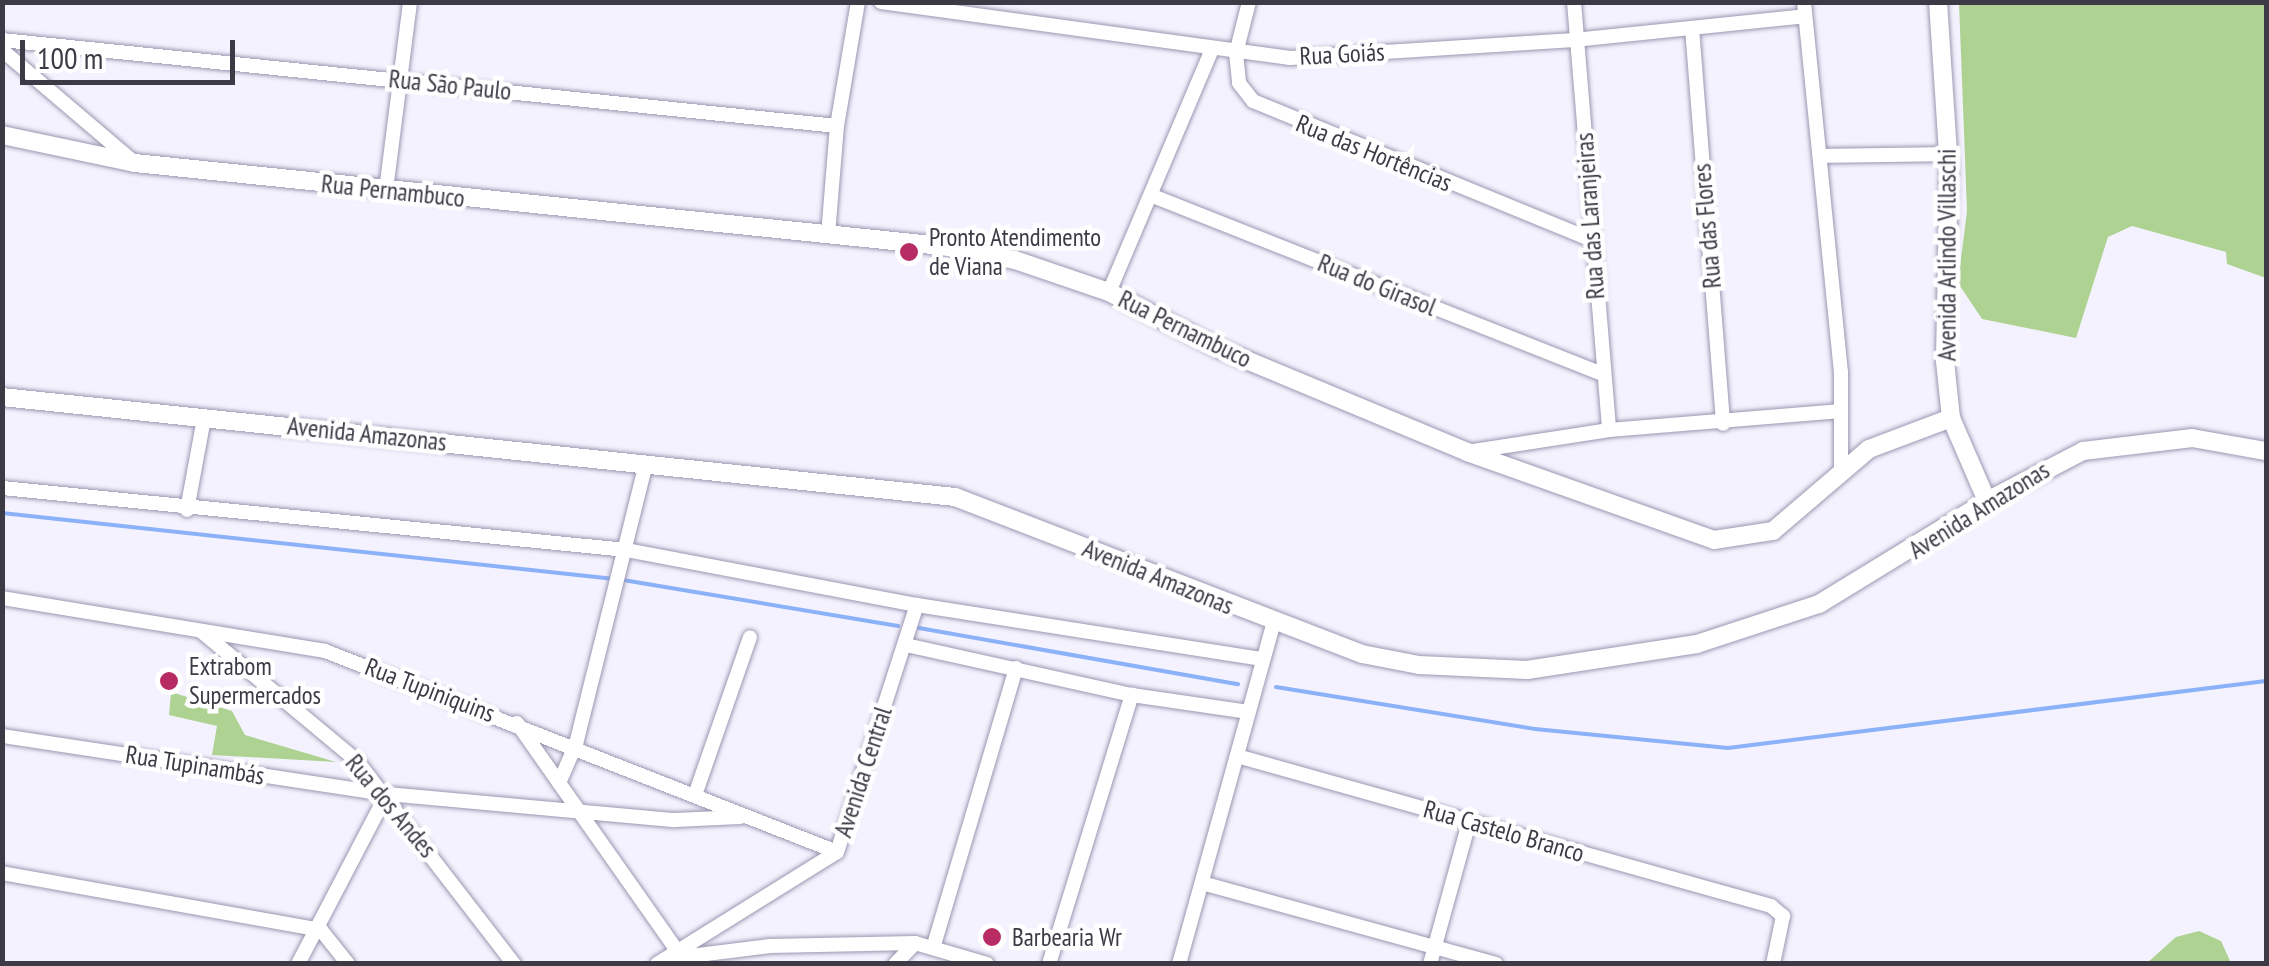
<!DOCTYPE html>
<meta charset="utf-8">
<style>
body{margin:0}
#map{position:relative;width:2269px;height:966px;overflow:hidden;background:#f4f2fe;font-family:"PT Sans Narrow",sans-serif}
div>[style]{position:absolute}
.green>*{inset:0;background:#aed292}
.stream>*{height:4px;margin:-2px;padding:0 2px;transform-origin:2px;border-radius:2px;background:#8bb1f8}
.roads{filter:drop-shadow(0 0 2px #9c96b1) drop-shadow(0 0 2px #9c96b1)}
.minor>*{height:14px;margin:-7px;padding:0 7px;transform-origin:7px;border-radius:7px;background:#fff}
.tertiary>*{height:18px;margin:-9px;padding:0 9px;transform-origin:9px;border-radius:9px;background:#fff}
.dots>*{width:28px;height:28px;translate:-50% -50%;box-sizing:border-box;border:5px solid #fff;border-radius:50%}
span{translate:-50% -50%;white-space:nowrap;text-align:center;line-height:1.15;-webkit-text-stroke:9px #fff;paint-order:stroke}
.street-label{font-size:25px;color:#3c3a45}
.poi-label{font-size:25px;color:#3c3a45}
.left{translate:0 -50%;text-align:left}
.frame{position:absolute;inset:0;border:5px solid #3c3a45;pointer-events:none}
.scale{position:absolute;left:20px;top:40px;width:215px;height:45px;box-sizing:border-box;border:5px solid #3c3a45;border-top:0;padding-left:12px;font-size:30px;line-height:35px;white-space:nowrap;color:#3c3a45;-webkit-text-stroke:8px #fff;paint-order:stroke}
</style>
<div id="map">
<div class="green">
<i style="clip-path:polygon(1959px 3px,2266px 3px,2266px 278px,2227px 264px,2226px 252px,2132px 226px,2108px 237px,2076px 338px,1982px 319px,1958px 283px,1967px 211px)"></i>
<i style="clip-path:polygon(171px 692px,232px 711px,245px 735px,336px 762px,212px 755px,217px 726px,169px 715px)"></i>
<i style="clip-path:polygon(2199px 931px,2221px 941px,2231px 963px,2147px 963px,2176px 937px)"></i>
</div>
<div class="stream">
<i style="left:2px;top:513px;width:616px;rotate:6.16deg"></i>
<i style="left:623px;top:580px;width:279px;rotate:9.5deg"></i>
<i style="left:919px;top:628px;width:324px;rotate:10deg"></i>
<i style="left:1276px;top:687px;width:262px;rotate:9.2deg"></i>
<i style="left:1535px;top:729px;width:194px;rotate:5.6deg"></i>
<i style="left:1728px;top:748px;width:542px;rotate:-7.1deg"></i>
</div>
<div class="roads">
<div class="minor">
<i style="left:881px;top:2px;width:413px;rotate:7.8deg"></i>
<i style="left:1290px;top:58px;width:285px;rotate:-3.6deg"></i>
<i style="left:1574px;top:40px;width:232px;rotate:-5.9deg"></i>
<i style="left:1249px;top:2px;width:53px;rotate:104.3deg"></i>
<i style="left:1236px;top:53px;width:30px;rotate:84deg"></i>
<i style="left:1239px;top:83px;width:23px;rotate:52deg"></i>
<i style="left:1253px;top:101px;width:369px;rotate:22.3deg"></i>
<i style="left:1574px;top:2px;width:429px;rotate:85.3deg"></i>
<i style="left:1804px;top:2px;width:372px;rotate:84.3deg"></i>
<i style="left:1841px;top:372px;width:97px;rotate:90deg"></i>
<i style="left:1692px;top:28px;width:397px;rotate:85.5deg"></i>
<i style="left:2px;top:40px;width:839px;rotate:5.88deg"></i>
<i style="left:2px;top:50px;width:175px;rotate:40.4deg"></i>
<i style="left:1822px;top:156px;width:127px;rotate:-0.9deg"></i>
<i style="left:386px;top:190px;width:190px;rotate:-82.7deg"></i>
<i style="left:1153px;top:196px;width:481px;rotate:21.6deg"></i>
<i style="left:828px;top:235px;width:109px;rotate:-85.3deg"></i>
<i style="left:837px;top:126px;width:126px;rotate:-80.4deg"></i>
<i style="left:1109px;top:292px;width:261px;rotate:-67deg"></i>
<i style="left:1467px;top:452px;width:144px;rotate:-8.8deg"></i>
<i style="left:1609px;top:430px;width:233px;rotate:-4.7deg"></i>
<i style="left:2px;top:488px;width:627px;rotate:5.67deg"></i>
<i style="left:626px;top:550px;width:296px;rotate:10.7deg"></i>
<i style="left:917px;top:605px;width:348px;rotate:8.9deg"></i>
<i style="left:187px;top:510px;width:94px;rotate:-79.5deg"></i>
<i style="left:2px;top:598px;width:327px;rotate:9.3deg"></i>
<i style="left:325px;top:651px;width:550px;rotate:21.43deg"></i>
<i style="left:201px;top:631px;width:203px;rotate:39.8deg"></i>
<i style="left:357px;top:761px;width:257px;rotate:52.3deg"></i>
<i style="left:906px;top:645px;width:231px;rotate:12.5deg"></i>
<i style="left:1132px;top:695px;width:118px;rotate:8.3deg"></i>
<i style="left:517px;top:723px;width:280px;rotate:54.9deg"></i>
<i style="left:2px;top:736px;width:389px;rotate:8.6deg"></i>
<i style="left:387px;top:794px;width:289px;rotate:5.2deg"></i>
<i style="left:675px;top:820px;width:65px;rotate:-2.6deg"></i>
<i style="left:1237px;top:756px;width:555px;rotate:15.69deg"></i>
<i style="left:1771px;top:906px;width:16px;rotate:40deg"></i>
<i style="left:1783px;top:916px;width:49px;rotate:101.8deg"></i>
<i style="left:559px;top:783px;width:43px;rotate:-66.4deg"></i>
<i style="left:576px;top:744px;width:289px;rotate:-76deg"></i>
<i style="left:695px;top:795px;width:167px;rotate:-70.8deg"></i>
<i style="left:2px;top:873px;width:324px;rotate:10.1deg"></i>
<i style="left:321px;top:930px;width:43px;rotate:51.5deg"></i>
<i style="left:1202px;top:883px;width:305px;rotate:15.4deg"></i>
<i style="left:934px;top:945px;width:289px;rotate:-73.5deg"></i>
<i style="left:674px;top:958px;width:97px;rotate:-7.1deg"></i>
<i style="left:770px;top:946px;width:145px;rotate:-1.2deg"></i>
<i style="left:915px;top:943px;width:75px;rotate:16.3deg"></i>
<i style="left:298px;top:964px;width:192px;rotate:-62.4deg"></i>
<i style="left:657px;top:964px;width:212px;rotate:-31.9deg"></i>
<i style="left:837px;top:852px;width:260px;rotate:-72.1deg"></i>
<i style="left:895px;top:964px;width:29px;rotate:-46deg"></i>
<i style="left:1049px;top:964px;width:282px;rotate:-72.9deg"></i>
<i style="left:1179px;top:964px;width:353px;rotate:-74.5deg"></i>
<i style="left:1430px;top:964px;width:147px;rotate:-74.6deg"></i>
</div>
<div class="tertiary">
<i style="left:1938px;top:2px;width:164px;rotate:86.2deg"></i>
<i style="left:1949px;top:166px;width:195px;rotate:91.2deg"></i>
<i style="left:1945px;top:361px;width:57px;rotate:84deg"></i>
<i style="left:1951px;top:418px;width:90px;rotate:66.6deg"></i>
<i style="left:2px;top:135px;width:136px;rotate:11.9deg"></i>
<i style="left:135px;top:163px;width:811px;rotate:5.87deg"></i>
<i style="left:942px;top:246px;width:74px;rotate:10.9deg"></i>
<i style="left:1015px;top:260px;width:99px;rotate:18.8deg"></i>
<i style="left:1109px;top:292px;width:125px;rotate:27.2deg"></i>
<i style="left:1220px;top:349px;width:268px;rotate:22.6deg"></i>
<i style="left:1467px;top:452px;width:262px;rotate:19.6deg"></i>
<i style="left:1714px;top:540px;width:60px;rotate:-8.7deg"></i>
<i style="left:1773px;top:531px;width:126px;rotate:-40.5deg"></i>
<i style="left:1869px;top:449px;width:88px;rotate:-20.7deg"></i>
<i style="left:2px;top:397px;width:958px;rotate:5.99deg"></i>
<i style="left:955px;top:497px;width:436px;rotate:21.1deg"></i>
<i style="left:1362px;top:654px;width:58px;rotate:10.9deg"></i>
<i style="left:1419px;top:665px;width:108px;rotate:2.7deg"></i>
<i style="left:1527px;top:670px;width:172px;rotate:-8.7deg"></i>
<i style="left:1697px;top:644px;width:128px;rotate:-18.2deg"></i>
<i style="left:1819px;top:604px;width:197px;rotate:-31.5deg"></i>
<i style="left:1987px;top:501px;width:108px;rotate:-27.5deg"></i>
<i style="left:2083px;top:451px;width:110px;rotate:-6.8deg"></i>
<i style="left:2192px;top:438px;width:75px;rotate:10deg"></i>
</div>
</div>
<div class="dots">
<i style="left:909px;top:252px;background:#b82c64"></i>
<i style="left:169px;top:681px;background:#b82c64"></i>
<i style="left:992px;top:937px;background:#b82c64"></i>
</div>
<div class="street-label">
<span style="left:1342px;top:54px;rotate:-3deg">Rua Goiás</span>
<span style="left:450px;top:85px;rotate:6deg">Rua São Paulo</span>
<span style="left:1374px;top:153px;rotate:22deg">Rua das Hortências</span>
<span style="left:393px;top:191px;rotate:6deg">Rua Pernambuco</span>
<span style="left:1590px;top:216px;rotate:-94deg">Rua das Laranjeiras</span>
<span style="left:1707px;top:226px;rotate:-95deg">Rua das Flores</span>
<span style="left:1947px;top:255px;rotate:-90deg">Avenida Arlindo Villaschi</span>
<span style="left:1377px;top:285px;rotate:22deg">Rua do Girasol</span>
<span style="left:1185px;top:329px;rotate:26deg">Rua Pernambuco</span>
<span style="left:367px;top:434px;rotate:6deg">Avenida Amazonas</span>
<span style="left:1979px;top:510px;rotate:-32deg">Avenida Amazonas</span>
<span style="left:1158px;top:577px;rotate:22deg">Avenida Amazonas</span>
<span style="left:430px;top:690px;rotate:21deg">Rua Tupiniquins</span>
<span style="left:195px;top:765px;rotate:9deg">Rua Tupinambás</span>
<span style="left:863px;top:772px;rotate:-72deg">Avenida Central</span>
<span style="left:391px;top:806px;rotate:50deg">Rua dos Andes</span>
<span style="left:1504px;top:831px;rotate:16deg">Rua Castelo Branco</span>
</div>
<div class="poi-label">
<span class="left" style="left:929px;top:252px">Pronto Atendimento<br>de Viana</span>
<span class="left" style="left:189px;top:681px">Extrabom<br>Supermercados</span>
<span class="left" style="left:1012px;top:937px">Barbearia Wr</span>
</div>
<div class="frame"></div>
<div class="scale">100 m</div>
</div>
